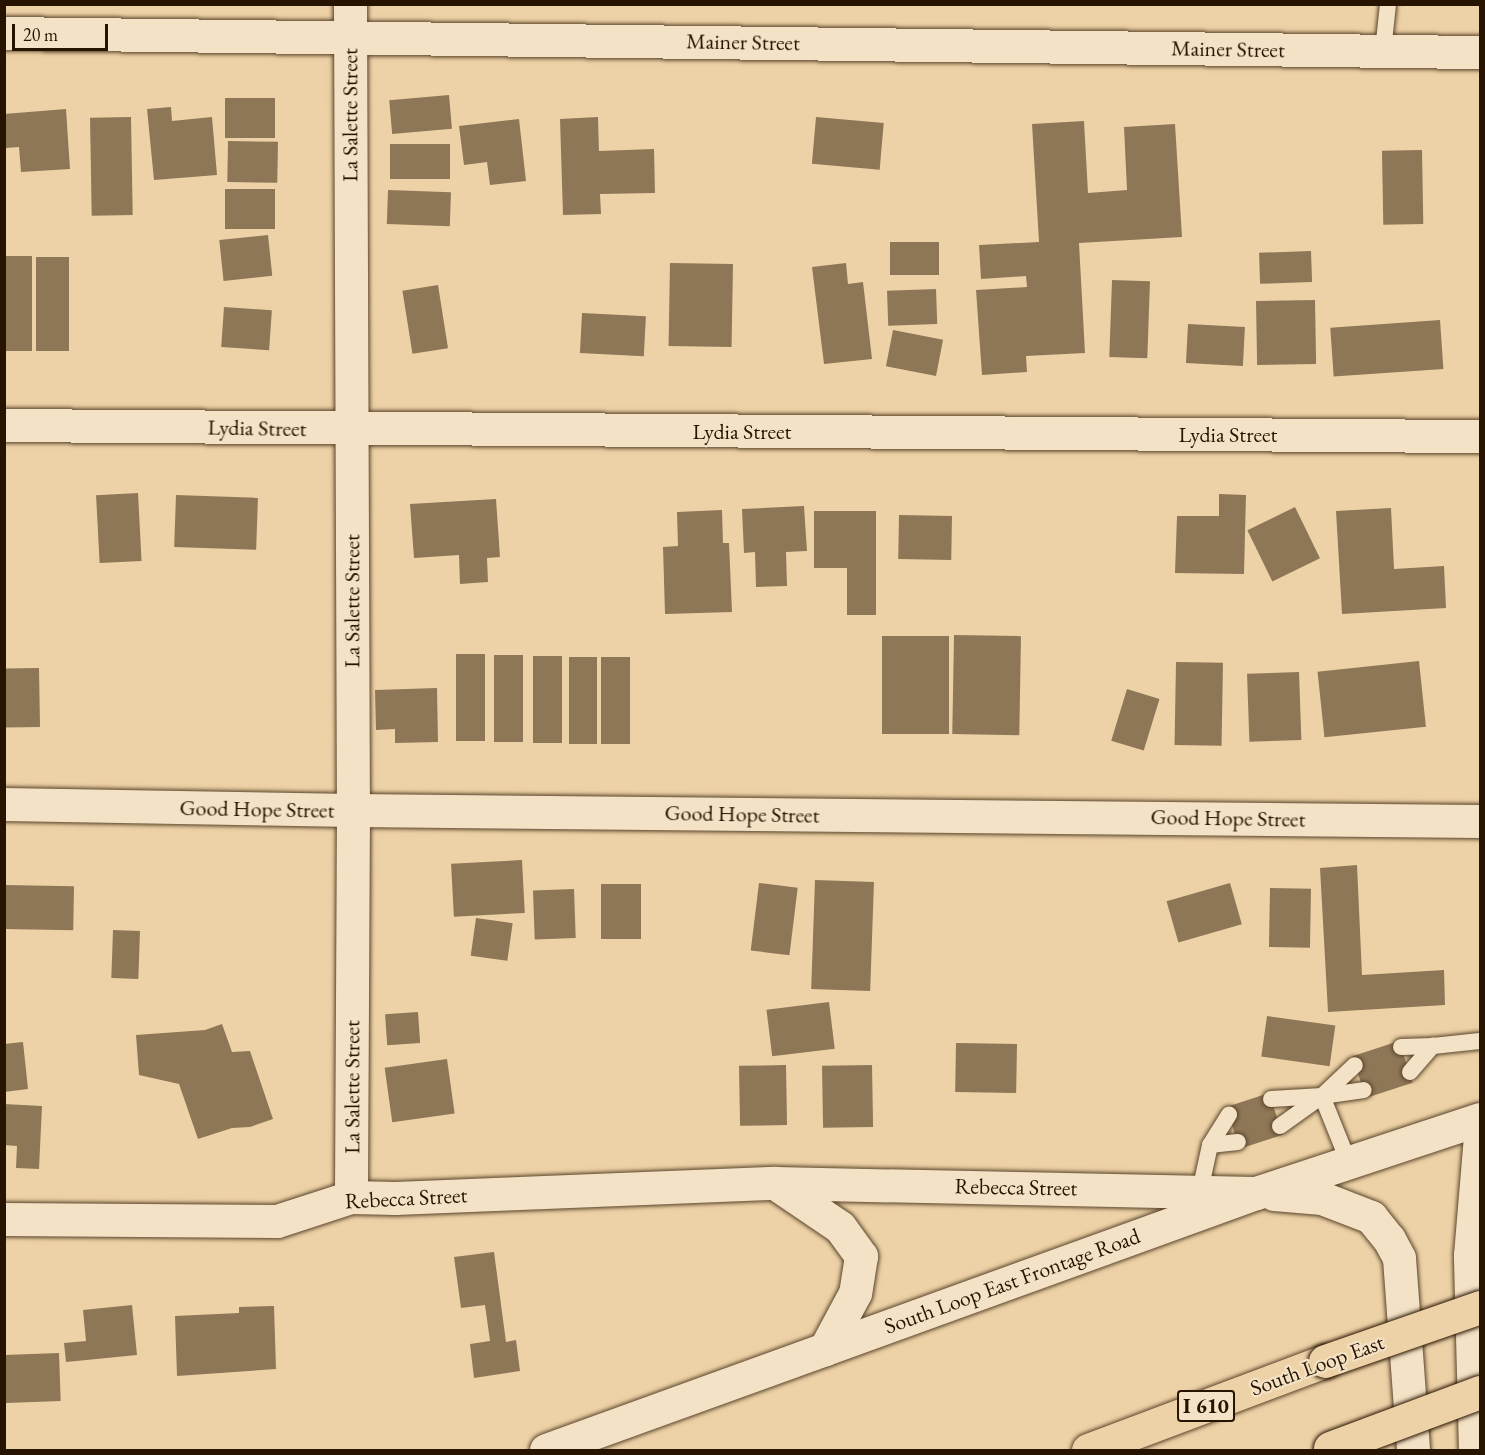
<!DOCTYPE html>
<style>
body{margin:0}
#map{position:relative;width:1485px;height:1455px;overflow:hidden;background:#eed2a7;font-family:"EB Garamond",serif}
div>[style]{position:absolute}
.building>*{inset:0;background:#8e7757;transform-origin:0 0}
.roads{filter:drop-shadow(0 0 2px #59442a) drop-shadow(0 0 2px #59442a)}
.lane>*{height:16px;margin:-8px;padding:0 8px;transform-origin:8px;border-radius:8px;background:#f4e2c6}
.street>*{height:33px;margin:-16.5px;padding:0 16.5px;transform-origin:16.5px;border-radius:16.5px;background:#f4e2c6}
.secondary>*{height:33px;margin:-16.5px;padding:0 16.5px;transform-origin:16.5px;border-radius:16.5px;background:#f4e2c6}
.highway>*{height:33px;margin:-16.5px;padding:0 16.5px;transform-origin:16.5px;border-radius:16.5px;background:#eed2a7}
.bridges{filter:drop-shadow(0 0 2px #271400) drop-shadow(0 0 2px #271400)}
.highway-bridge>*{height:33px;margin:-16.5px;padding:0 16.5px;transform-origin:16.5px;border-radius:16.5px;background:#eed2a7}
span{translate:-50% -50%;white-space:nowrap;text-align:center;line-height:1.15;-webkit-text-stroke:4.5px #f4e2c6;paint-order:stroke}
.shield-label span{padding:2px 4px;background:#f4e2c6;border:2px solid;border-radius:4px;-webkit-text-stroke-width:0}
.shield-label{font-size:21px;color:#271400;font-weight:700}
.street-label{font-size:22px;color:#271400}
.frame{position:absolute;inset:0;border:6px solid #271400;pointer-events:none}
.scale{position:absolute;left:12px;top:24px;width:96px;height:27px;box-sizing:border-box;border:3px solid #271400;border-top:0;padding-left:8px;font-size:18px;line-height:21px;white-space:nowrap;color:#271400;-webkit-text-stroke:4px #f4e2c6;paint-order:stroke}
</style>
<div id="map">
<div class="building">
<i style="left:449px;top:95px;width:34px;height:60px;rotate:85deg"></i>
<i style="left:225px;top:98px;width:50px;height:40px"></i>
<i style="clip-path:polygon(171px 107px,172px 121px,212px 117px,217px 175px,154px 180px,147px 109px)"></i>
<i style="clip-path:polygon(66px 109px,70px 169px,21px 172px,19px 147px,6px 148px,4px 114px)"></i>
<i style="left:131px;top:117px;width:98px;height:41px;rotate:89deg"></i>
<i style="clip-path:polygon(598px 117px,599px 151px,654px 149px,655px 193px,600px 194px,601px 214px,563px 215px,560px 119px)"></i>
<i style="left:816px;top:117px;width:68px;height:47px;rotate:5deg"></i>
<i style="clip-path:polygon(519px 119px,526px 181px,490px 185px,487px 162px,464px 165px,459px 126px)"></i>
<i style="clip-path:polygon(1084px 121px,1088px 193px,1127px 190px,1124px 127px,1175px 124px,1182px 237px,1079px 243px,1085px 353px,1026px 356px,1027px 372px,982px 375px,976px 290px,1027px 287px,1026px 276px,981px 279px,979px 245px,1039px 242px,1032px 124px)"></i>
<i style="left:228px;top:141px;width:50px;height:41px;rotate:1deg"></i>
<i style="left:390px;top:144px;width:60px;height:35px"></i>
<i style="left:1422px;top:150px;width:74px;height:40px;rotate:89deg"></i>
<i style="left:225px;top:189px;width:50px;height:40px"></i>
<i style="left:388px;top:190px;width:63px;height:34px;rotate:2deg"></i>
<i style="left:268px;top:235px;width:41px;height:49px;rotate:84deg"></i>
<i style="left:939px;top:242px;width:33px;height:49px;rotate:90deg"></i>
<i style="left:1311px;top:251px;width:31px;height:52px;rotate:88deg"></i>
<i style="left:4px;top:256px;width:28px;height:95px"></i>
<i style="left:36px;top:257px;width:33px;height:94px"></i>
<i style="left:670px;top:263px;width:63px;height:83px;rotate:1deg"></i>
<i style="clip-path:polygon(846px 263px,848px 284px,863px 282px,872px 359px,824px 364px,812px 267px)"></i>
<i style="left:1112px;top:280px;width:38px;height:77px;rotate:2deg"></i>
<i style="left:438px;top:285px;width:64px;height:36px;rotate:81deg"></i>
<i style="left:936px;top:289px;width:35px;height:49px;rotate:88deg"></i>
<i style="left:1315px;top:300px;width:64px;height:59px;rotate:89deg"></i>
<i style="left:224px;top:307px;width:48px;height:40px;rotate:4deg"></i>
<i style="left:582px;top:313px;width:64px;height:40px;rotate:3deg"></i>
<i style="left:1440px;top:320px;width:49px;height:110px;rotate:86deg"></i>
<i style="left:1188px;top:324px;width:57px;height:39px;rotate:3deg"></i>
<i style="left:893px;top:330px;width:51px;height:37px;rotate:11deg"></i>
<i style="left:138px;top:493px;width:68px;height:42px;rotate:87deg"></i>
<i style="clip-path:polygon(1219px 494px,1246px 495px,1244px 574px,1175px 573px,1177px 516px,1219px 516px)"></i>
<i style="left:176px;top:495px;width:82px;height:52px;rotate:2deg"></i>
<i style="clip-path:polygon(496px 499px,500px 557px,487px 558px,488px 582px,460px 584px,459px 555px,414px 558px,410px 504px)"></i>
<i style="clip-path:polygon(804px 506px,807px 551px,786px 552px,787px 586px,756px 587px,755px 552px,744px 553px,742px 509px)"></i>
<i style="left:1295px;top:507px;width:57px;height:53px;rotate:64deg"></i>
<i style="clip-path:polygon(1391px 508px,1394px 569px,1444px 566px,1446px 608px,1342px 614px,1336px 511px)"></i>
<i style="clip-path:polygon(722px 510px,723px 543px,729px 543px,732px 612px,665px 614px,663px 547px,678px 546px,677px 512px)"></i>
<i style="clip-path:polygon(814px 511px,876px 511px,876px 615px,847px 615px,847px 568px,814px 568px)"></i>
<i style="left:899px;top:515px;width:53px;height:44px;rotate:1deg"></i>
<i style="left:954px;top:635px;width:67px;height:99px;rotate:1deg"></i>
<i style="left:882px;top:636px;width:67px;height:98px"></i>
<i style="left:456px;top:654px;width:29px;height:87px"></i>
<i style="left:494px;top:655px;width:29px;height:87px"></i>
<i style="left:533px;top:656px;width:29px;height:87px"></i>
<i style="left:569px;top:657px;width:28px;height:87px"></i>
<i style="left:601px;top:657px;width:29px;height:87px"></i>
<i style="left:1419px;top:661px;width:66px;height:102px;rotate:84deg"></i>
<i style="left:1176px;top:662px;width:47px;height:83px;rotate:1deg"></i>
<i style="left:39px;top:668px;width:59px;height:35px;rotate:89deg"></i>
<i style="left:1299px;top:672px;width:68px;height:52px;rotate:88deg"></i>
<i style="clip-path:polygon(437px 688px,438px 742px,395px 743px,395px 729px,376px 730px,375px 690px)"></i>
<i style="left:1127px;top:689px;width:34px;height:54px;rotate:17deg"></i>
<i style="left:522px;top:860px;width:53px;height:71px;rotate:87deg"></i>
<i style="clip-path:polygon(1357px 865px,1362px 975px,1444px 970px,1445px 1005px,1328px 1012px,1320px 868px)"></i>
<i style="left:815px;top:880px;width:59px;height:109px;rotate:2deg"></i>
<i style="left:759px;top:883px;width:39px;height:68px;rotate:7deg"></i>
<i style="left:1230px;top:883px;width:43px;height:66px;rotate:74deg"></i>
<i style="left:601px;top:884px;width:40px;height:55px"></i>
<i style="left:5px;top:885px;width:69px;height:44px;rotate:1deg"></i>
<i style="left:1270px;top:888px;width:41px;height:59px;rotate:1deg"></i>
<i style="left:574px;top:889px;width:49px;height:41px;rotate:88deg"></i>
<i style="left:476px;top:918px;width:37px;height:38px;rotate:8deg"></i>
<i style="left:113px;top:930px;width:27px;height:48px;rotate:2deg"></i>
<i style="left:829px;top:1002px;width:47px;height:63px;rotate:83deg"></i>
<i style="left:418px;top:1012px;width:31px;height:33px;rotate:86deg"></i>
<i style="left:1267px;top:1016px;width:69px;height:41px;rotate:8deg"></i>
<i style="clip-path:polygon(222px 1024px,232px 1052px,250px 1051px,273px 1119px,250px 1127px,232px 1128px,198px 1139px,179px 1084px,139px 1075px,136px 1035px,205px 1030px)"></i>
<i style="left:1399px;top:1041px;width:44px;height:49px;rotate:72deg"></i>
<i style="clip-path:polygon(23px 1042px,28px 1089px,4px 1092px,4px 1044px)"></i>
<i style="left:956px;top:1043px;width:61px;height:49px;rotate:1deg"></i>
<i style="left:447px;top:1059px;width:55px;height:63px;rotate:82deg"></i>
<i style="left:786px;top:1065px;width:60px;height:47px;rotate:89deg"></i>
<i style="left:872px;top:1065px;width:62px;height:50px;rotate:89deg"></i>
<i style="left:1269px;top:1093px;width:44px;height:45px;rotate:72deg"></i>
<i style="clip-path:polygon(4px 1104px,42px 1106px,39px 1169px,16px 1168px,17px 1146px,4px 1145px)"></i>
<i style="clip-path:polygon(494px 1252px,506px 1342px,516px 1340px,520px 1371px,474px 1378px,470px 1344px,490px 1341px,485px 1305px,461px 1308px,454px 1257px)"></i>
<i style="clip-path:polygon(132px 1305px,137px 1355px,66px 1362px,64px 1343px,86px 1341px,83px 1310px)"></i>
<i style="clip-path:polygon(274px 1306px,276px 1369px,177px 1376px,175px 1316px,239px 1313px,239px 1307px)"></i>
<i style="left:59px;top:1353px;width:48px;height:55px;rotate:88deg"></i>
</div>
<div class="roads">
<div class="lane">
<i style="left:1383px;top:51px;width:47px;rotate:-83.9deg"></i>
<i style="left:1401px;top:1047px;width:32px;rotate:-2deg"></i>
<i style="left:1410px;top:1072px;width:35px;rotate:-49deg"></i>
<i style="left:1433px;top:1046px;width:47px;rotate:-6.1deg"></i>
<i style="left:1322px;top:1096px;width:42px;rotate:-8.1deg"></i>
<i style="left:1271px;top:1099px;width:51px;rotate:-3.4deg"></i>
<i style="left:1322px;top:1096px;width:72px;rotate:68.1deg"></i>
<i style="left:1280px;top:1126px;width:52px;rotate:-35.5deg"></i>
<i style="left:1322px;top:1096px;width:45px;rotate:-43.2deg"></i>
<i style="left:1210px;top:1145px;width:28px;rotate:-6deg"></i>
<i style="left:1200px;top:1191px;width:47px;rotate:-77.7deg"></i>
<i style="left:1210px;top:1145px;width:36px;rotate:-58deg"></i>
</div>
<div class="street">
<i style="left:350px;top:4px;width:806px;rotate:89.79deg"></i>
<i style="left:353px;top:810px;width:387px;rotate:90.3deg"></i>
<i style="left:4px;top:425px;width:1476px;rotate:0.43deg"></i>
<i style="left:4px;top:804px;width:349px;rotate:1deg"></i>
<i style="left:353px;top:810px;width:1127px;rotate:0.56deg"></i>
<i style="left:775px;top:1183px;width:78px;rotate:34.1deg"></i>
<i style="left:840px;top:1227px;width:36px;rotate:54deg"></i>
<i style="left:861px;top:1256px;width:37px;rotate:99deg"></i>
<i style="left:855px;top:1293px;width:64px;rotate:118.2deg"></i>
<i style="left:4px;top:1219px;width:273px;rotate:0.4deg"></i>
<i style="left:277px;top:1221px;width:78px;rotate:-18deg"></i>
<i style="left:351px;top:1197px;width:44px;rotate:1.3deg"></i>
<i style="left:395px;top:1198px;width:380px;rotate:-2.3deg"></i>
<i style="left:775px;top:1183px;width:480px;rotate:1.2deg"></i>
</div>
<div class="secondary">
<i style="left:4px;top:33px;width:1476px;rotate:0.74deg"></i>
<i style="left:1274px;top:1194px;width:48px;rotate:4.8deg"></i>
<i style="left:1322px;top:1198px;width:53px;rotate:21.2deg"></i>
<i style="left:1371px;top:1217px;width:28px;rotate:51deg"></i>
<i style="left:1389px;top:1239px;width:21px;rotate:62deg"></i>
<i style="left:1399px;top:1258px;width:193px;rotate:85.8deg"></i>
<i style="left:546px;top:1450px;width:755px;rotate:-19.9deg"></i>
<i style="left:1256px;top:1193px;width:236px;rotate:-18.3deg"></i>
<i style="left:1475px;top:1450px;width:195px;rotate:-91.5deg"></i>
<i style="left:1470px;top:1255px;width:118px;rotate:-85.2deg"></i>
</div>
<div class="highway">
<i style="left:1088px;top:1450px;width:253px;rotate:-20.6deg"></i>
</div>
</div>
<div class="bridges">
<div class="highway-bridge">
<i style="left:1325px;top:1361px;width:164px;rotate:-19.2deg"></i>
<i style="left:1330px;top:1448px;width:160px;rotate:-20.5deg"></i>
</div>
</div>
<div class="shield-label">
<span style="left:1206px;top:1406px">I 610</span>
</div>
<div class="street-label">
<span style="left:743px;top:42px;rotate:1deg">Mainer Street</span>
<span style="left:1228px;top:49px;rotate:1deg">Mainer Street</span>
<span style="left:350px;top:115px;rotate:-90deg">La Salette Street</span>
<span style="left:257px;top:428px;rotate:1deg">Lydia Street</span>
<span style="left:742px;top:432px">Lydia Street</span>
<span style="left:1228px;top:435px">Lydia Street</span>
<span style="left:352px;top:601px;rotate:-90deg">La Salette Street</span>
<span style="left:257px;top:809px;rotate:1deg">Good Hope Street</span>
<span style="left:742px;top:814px;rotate:1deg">Good Hope Street</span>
<span style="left:1228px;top:818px;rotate:1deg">Good Hope Street</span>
<span style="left:352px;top:1087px;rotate:-90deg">La Salette Street</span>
<span style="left:1016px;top:1187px;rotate:1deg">Rebecca Street</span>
<span style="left:406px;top:1198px;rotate:-3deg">Rebecca Street</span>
<span style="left:1012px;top:1281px;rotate:-20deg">South Loop East Frontage Road</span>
<span style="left:1317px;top:1365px;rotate:-20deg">South Loop East</span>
</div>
<div class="frame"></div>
<div class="scale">20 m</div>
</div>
